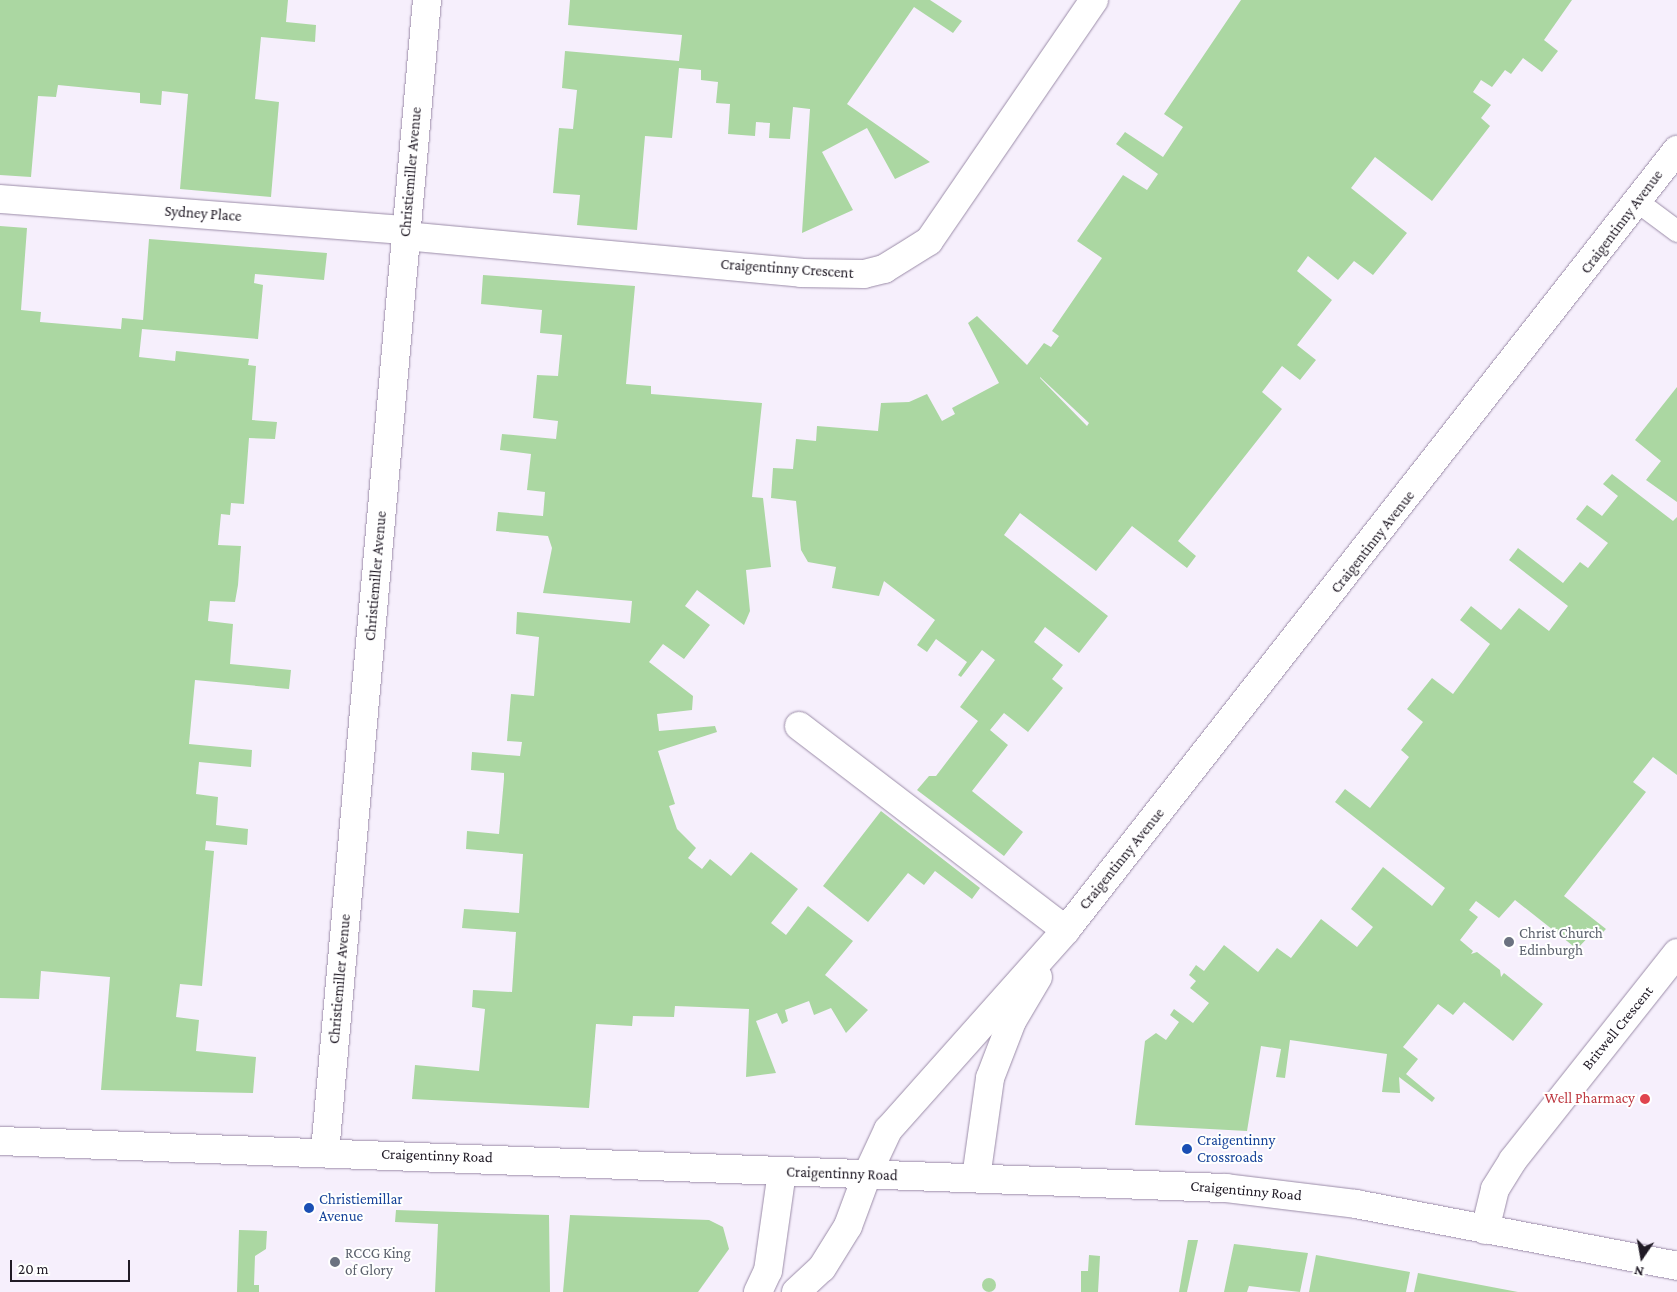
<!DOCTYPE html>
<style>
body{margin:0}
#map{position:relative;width:1677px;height:1292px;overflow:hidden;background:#f6effc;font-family:"Crimson Pro",serif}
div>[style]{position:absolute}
.green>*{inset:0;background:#abd7a2}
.round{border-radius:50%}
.roads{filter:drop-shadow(0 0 1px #9b8ca8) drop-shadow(0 0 1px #9b8ca8)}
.lane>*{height:21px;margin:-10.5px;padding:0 10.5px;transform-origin:10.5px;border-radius:10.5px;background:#fff}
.street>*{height:28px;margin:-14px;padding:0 14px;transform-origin:14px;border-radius:14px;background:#fff}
.secondary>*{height:28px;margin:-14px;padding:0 14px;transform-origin:14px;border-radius:14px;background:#fff}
.dots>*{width:14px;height:14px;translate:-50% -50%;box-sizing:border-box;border:2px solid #fff;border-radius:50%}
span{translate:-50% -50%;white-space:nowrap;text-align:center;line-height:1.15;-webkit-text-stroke:4px #fff;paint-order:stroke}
.street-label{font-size:15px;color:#201a25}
.worship-label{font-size:15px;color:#5b616d}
.left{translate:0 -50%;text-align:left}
.health-label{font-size:15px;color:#be3a42}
.right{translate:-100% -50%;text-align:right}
.transit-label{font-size:15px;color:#164399}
.north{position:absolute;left:1617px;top:1232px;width:50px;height:50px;-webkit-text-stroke:4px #fff;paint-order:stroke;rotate:192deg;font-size:14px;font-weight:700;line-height:20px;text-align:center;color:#201a25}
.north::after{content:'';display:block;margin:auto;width:18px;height:22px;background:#201a25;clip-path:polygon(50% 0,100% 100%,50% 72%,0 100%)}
.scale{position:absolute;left:10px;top:1260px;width:120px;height:22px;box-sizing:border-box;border:2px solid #201a25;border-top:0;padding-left:6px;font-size:15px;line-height:18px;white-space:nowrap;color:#201a25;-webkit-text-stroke:4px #fff;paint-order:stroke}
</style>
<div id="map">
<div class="green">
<i style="clip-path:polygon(0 0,288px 0,286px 22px,316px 25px,315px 42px,261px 37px,255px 99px,279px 102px,271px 197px,180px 189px,188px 94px,162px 91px,161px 105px,140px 103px,140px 93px,58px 85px,56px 97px,38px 96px,31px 177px,0 175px)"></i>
<i style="clip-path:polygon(570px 0,930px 0,962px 21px,953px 33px,914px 7px,847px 104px,930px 162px,895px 179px,867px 128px,822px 152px,853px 210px,802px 233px,810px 109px,793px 107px,790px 139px,769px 138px,770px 123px,756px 122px,755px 136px,728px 134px,730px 104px,716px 103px,718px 82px,701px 80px,701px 70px,679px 68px,672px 138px,645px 136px,637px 230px,577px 225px,580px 195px,553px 193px,559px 128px,573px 129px,577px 90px,562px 88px,565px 51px,679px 61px,682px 35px,568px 25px)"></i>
<i style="clip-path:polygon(evenodd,1241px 0,1572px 0,1544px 40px,1558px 51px,1542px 72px,1523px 58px,1511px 74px,1505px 70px,1492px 87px,1481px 80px,1473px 92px,1491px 105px,1481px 118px,1490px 126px,1432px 201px,1375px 157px,1351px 188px,1407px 233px,1373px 275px,1354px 261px,1338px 280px,1308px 256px,1297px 271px,1332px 300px,1297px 345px,1316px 360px,1300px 380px,1282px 366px,1262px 392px,1282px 409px,1178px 541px,1196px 556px,1187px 568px,1132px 526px,1096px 571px,1020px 513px,1004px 535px,1108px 616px,1079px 653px,1045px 627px,1034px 642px,1063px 665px,1052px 679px,1063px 688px,1028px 732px,1004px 713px,990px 730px,1008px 745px,972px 791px,1023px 832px,1004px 856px,917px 790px,929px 776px,936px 776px,978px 721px,960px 707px,995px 660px,982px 650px,961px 677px,958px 675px,967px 662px,936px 639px,927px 652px,917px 645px,935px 620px,884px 581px,879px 596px,832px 588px,836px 567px,808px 562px,801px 550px,796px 501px,771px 498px,773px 468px,793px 469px,796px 439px,816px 441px,817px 426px,878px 431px,881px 403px,909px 402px,927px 394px,942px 421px,955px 414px,952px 408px,999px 383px,968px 323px,977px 316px,1027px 365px,1044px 343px,1051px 347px,1059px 336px,1052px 331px,1102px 258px,1077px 241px,1123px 175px,1147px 190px,1158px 174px,1116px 144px,1125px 132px,1163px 157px,1183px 127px,1164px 114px,1241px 0,1040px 377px,1089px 423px,1087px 426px,1040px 378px,1040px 377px)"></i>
<i style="clip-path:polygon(0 226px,27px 228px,21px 310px,41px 312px,40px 322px,121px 329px,122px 318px,143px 320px,149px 239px,327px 253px,324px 280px,255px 274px,254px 283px,263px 285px,258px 339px,142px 329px,139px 357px,175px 361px,176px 351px,249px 359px,248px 365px,256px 366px,252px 420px,277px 422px,275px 439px,249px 438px,244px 504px,231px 503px,230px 515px,221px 514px,218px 545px,241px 546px,238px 585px,235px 602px,210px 601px,208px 621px,233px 624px,230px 664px,291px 670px,289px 689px,195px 680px,189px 744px,252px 750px,251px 767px,199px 762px,196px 794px,218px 797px,216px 825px,248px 829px,247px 845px,206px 841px,205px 850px,214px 851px,202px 986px,180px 984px,176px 1017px,199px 1020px,196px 1051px,256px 1057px,253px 1093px,101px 1090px,110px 977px,41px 971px,39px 999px,0 998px)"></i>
<i style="clip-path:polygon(483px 275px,635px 286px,626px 384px,651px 386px,651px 394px,762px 403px,752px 497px,763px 498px,771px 567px,746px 570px,750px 611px,744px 625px,697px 590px,685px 606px,710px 625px,684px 659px,663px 644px,649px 662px,693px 696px,692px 710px,657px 714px,659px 731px,715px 726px,717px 732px,658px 751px,675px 804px,669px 806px,677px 829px,696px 848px,688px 858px,702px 869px,710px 859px,731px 876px,751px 852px,798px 889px,771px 923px,786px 935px,808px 906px,853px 941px,825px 975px,868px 1010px,846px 1033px,831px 1008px,814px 1015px,809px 1001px,785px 1010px,788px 1021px,782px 1024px,777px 1013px,756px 1021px,776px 1073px,746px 1077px,749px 1009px,675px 1006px,674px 1017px,633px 1016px,632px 1026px,596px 1024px,589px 1108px,412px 1099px,415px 1065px,479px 1071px,485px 1009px,472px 1007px,473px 990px,512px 992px,516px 932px,462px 928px,464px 909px,519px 913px,523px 854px,466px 849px,467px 831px,499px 834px,504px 779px,504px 773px,471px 770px,472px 752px,520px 756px,522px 742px,507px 741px,511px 694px,534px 696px,539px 637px,516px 634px,517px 612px,630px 623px,632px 601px,543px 593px,552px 548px,548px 536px,496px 531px,498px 512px,543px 516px,545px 492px,527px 490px,531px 454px,500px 450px,502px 434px,556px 439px,558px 421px,533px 418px,537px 375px,558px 376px,562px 335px,540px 333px,542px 310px,481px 304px)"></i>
<i style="clip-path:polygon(1677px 387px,1677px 502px,1646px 480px,1661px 461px,1635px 440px)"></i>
<i style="clip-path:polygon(1612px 474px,1673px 521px,1677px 517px,1677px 775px,1653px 757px,1633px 782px,1646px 792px,1564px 896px,1606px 929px,1601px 934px,1595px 930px,1577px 949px,1515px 900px,1499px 918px,1476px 901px,1469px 910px,1478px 917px,1460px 940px,1473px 951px,1471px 954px,1477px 952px,1500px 970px,1501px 977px,1504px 973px,1543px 1004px,1513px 1041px,1464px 1002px,1453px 1015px,1438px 1004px,1403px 1047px,1418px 1059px,1406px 1074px,1435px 1098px,1432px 1102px,1399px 1077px,1400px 1093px,1382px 1092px,1387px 1054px,1290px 1040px,1285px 1078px,1276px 1077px,1281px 1049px,1261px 1046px,1247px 1131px,1135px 1125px,1145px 1041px,1156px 1033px,1166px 1040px,1179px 1022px,1170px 1015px,1174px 1009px,1193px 1023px,1209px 1003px,1190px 988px,1196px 981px,1189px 975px,1196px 965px,1204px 971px,1224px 945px,1258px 972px,1277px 948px,1291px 958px,1321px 919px,1357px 947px,1373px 927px,1351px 909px,1383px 867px,1432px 906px,1445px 888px,1335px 802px,1345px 789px,1370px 808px,1409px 757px,1401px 750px,1423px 722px,1407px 709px,1432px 678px,1453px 694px,1490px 644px,1460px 620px,1471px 606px,1501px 630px,1519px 608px,1549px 631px,1568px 606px,1509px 560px,1518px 548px,1563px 583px,1580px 562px,1588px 568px,1608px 543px,1576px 519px,1587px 505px,1602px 516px,1618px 496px,1603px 484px)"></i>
<i style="clip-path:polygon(881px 811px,980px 888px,972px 899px,935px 871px,924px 885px,908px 873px,868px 922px,823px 886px)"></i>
<i style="clip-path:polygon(396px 1210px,549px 1215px,550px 1292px,435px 1292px,438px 1224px,395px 1222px)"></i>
<i style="clip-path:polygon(570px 1215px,709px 1220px,723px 1227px,729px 1249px,698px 1292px,563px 1292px)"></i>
<i style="clip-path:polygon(239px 1230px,267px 1231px,266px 1249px,255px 1256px,254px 1285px,259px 1285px,259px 1292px,237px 1292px)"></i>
<i style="clip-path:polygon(1188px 1240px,1198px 1240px,1187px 1292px,1179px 1292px)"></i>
<i style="clip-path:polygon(1234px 1244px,1308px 1253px,1300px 1292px,1249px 1286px,1247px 1292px,1224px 1292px)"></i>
<i style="clip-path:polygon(1089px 1255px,1100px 1256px,1098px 1292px,1081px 1292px,1081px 1271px,1088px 1271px)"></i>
<i style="clip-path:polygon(1316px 1255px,1410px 1272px,1406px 1292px,1309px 1292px)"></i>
<i style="clip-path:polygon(1418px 1273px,1518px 1292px,1414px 1292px)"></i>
<i class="round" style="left:982px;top:1278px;width:14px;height:14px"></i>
</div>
<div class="roads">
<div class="lane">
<i style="left:1638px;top:202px;width:49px;rotate:36.6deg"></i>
</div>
<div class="street">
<i style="left:0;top:199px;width:407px;rotate:4.4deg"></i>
<i style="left:405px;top:236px;width:398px;rotate:5.3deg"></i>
<i style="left:801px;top:273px;width:63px;rotate:0.9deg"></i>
<i style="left:864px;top:274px;width:21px;rotate:-14deg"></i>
<i style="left:884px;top:269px;width:53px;rotate:-31.9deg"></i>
<i style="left:929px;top:241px;width:292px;rotate:-55.6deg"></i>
<i style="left:799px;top:726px;width:336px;rotate:37.4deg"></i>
<i style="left:325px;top:1152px;width:1157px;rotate:-84.94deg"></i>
<i style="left:867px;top:1175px;width:50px;rotate:-65deg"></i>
<i style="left:888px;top:1130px;width:268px;rotate:-48.3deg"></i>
<i style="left:1066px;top:930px;width:991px;rotate:-51.93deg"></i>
<i style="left:976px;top:1178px;width:101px;rotate:-82deg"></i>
<i style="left:990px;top:1078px;width:61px;rotate:-68.9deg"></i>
<i style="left:1012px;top:1021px;width:51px;rotate:-59.4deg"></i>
<i style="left:1485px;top:1230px;width:42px;rotate:-76.3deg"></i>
<i style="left:1495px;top:1189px;width:34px;rotate:-58deg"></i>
<i style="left:1513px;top:1160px;width:264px;rotate:-51.6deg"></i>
</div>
<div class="secondary">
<i style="left:0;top:1141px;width:1227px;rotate:2.2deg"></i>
<i style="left:1226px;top:1188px;width:131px;rotate:7deg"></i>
<i style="left:1356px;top:1204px;width:327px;rotate:10.9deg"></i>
<i style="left:758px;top:1292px;width:23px;rotate:-65deg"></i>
<i style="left:768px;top:1271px;width:100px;rotate:-82deg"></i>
<i style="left:796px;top:1292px;width:35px;rotate:-43deg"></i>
<i style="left:822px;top:1268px;width:49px;rotate:-58.2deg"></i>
<i style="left:848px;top:1226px;width:54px;rotate:-69.6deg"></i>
</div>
</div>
<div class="dots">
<i style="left:1509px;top:942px;background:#6b7280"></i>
<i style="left:1645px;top:1099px;background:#e0444e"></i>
<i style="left:1187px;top:1149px;background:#1a4fb4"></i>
<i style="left:309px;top:1208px;background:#1a4fb4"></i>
<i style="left:335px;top:1262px;background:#6b7280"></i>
</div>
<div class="street-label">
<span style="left:411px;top:172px;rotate:-85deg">Christiemiller Avenue</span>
<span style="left:203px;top:214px;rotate:4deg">Sydney Place</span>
<span style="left:1622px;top:222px;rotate:-53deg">Craigentinny Avenue</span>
<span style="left:787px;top:269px;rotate:4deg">Craigentinny Crescent</span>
<span style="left:1373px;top:542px;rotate:-52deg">Craigentinny Avenue</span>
<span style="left:376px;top:576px;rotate:-85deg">Christiemiller Avenue</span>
<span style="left:1122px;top:859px;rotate:-51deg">Craigentinny Avenue</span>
<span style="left:340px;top:979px;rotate:-85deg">Christiemiller Avenue</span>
<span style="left:1618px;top:1028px;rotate:-51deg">Britwell Crescent</span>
<span style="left:437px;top:1156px;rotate:2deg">Craigentinny Road</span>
<span style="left:842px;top:1174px;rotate:2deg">Craigentinny Road</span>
<span style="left:1246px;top:1191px;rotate:5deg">Craigentinny Road</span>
</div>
<div class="worship-label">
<span class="left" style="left:1519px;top:942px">Christ Church<br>Edinburgh</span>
<span class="left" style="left:345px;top:1262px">RCCG King<br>of Glory</span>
</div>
<div class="health-label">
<span class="right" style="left:1635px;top:1099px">Well Pharmacy</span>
</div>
<div class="transit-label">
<span class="left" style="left:1197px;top:1149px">Craigentinny<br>Crossroads</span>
<span class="left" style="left:319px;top:1208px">Christiemillar<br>Avenue</span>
</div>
<div class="north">N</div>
<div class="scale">20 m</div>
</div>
